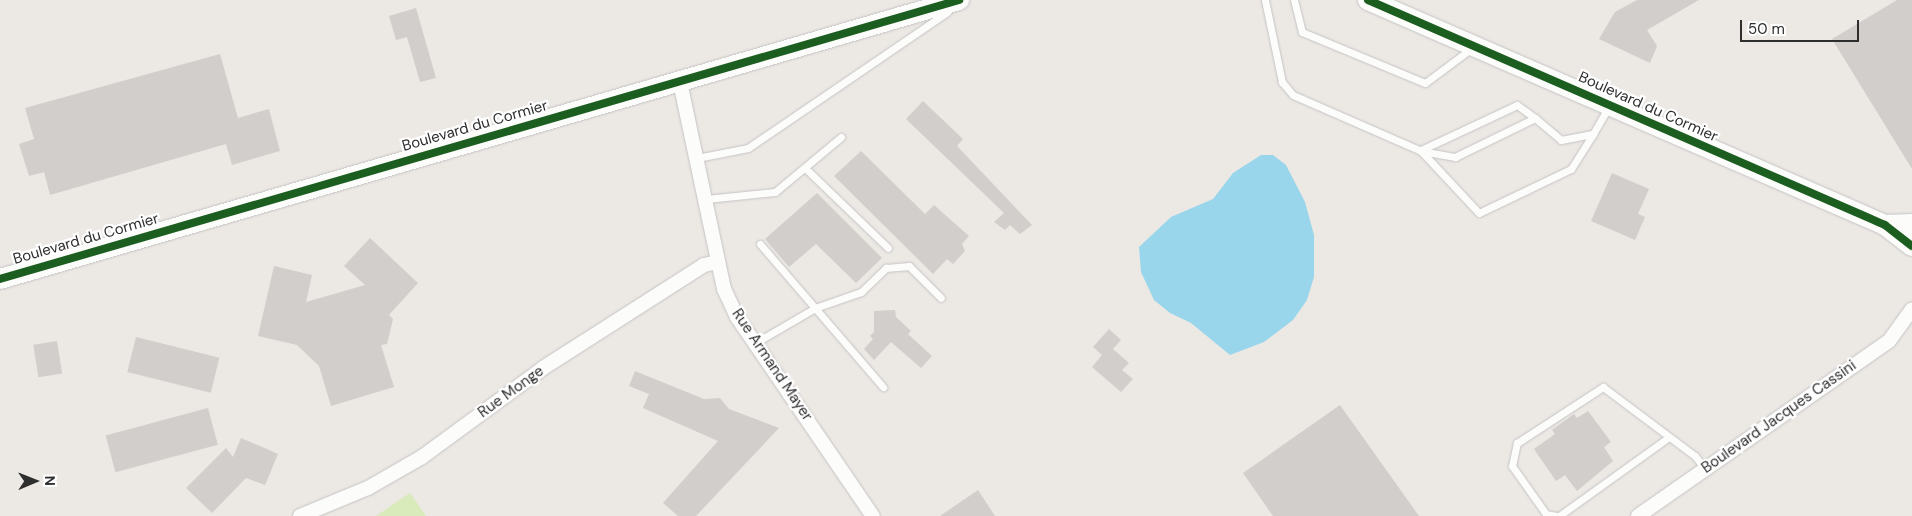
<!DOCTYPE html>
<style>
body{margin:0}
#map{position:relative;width:1912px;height:516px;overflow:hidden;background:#ece8e4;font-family:"DM Sans",sans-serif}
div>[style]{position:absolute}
.pitch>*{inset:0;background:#d9eabb}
.water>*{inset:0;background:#99d6ec}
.building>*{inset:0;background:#d1cecb;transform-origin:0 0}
.roads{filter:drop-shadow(0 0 1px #c5c4c5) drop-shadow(0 0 1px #c5c4c5)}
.lane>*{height:7px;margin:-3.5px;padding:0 3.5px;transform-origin:3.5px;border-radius:3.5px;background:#fcfcfb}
.street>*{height:14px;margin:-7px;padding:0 7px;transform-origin:7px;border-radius:7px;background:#fcfcfb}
.secondary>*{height:20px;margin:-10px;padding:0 10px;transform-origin:10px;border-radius:10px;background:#fcfcfb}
.cycleway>*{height:8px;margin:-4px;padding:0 4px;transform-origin:4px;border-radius:4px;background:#1b5e20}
span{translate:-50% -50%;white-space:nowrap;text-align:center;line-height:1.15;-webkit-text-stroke:4.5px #fff;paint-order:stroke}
.street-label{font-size:15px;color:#2e2e2e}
.north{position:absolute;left:10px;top:456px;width:50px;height:50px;-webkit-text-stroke:4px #fff;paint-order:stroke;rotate:89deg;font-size:14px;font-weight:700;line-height:20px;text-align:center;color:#2e2e2e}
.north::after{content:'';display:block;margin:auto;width:18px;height:22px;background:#2e2e2e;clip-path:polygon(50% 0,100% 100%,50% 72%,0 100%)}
.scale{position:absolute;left:1740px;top:20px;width:119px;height:22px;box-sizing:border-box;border:2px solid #2e2e2e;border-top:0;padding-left:6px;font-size:15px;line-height:18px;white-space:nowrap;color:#2e2e2e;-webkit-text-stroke:4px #fff;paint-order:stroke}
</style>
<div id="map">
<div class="pitch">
<i style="clip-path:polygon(410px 493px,426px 516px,376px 516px)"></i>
</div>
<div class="water">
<i style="clip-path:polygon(1261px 155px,1273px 155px,1286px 165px,1305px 202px,1314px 235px,1314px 277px,1307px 300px,1293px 320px,1264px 342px,1230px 355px,1191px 323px,1170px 313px,1154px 300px,1141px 272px,1139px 247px,1171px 217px,1213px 199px,1233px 173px)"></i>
</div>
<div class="building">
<i style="clip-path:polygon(1637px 0,1699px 0,1647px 30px,1657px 46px,1650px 63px,1599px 39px,1615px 12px)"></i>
<i style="clip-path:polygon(1897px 0,1912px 0,1912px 169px,1832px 39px)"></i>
<i style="clip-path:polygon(416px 8px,436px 78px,420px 82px,407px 37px,396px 40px,389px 16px)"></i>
<i style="clip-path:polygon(220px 54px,238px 118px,269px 109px,280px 151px,232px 165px,226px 144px,50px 195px,44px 172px,29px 176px,19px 144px,34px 139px,25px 108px)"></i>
<i style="clip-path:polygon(923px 101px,963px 139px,957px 146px,1032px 225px,1020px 234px,1010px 225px,1005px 230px,994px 222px,1004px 213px,906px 119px)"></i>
<i style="clip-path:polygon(861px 151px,925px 214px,934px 205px,969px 236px,962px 244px,965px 251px,953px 264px,947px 259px,933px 274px,834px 176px)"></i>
<i style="clip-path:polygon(1612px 173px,1649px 189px,1638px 214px,1645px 217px,1635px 240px,1591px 221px)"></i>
<i style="clip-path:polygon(817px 193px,882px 258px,856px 283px,816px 244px,789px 267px,765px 239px)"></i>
<i style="clip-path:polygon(370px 238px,418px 283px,389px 315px,393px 319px,387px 344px,381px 345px,394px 387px,331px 406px,319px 366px,297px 345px,258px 336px,274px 266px,312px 275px,306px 302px,365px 285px,344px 266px)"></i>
<i style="clip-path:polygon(895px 310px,896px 317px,911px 331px,908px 334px,932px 356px,921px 368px,891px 342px,874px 360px,864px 349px,873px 339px,870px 336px,874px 332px,874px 311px)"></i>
<i style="clip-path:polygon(1109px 329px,1121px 340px,1113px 349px,1129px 363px,1122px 370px,1133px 379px,1121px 392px,1092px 367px,1102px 355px,1093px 347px)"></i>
<i style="left:136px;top:337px;width:86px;height:36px;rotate:14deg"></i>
<i style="left:57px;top:341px;width:33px;height:24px;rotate:81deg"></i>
<i style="clip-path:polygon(635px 371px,704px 399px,720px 398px,729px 409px,779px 428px,696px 516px,678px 516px,663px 503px,718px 441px,643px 408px,649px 394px,629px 386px)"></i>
<i style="clip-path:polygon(1340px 405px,1419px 516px,1273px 516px,1243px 473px)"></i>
<i style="left:208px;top:408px;width:38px;height:106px;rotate:75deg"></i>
<i style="clip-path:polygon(1588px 411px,1611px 442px,1604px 447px,1613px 461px,1577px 491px,1565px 475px,1556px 481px,1534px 449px,1555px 434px,1552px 430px,1574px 414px,1577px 418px)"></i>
<i style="clip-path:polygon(241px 438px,278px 454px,265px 485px,246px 478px,212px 513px,186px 488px,226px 448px,233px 457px)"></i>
<i style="clip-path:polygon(978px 490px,995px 516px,940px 516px)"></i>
</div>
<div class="roads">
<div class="lane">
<i style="left:1265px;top:0;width:84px;rotate:78.3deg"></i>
<i style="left:1282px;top:82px;width:17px;rotate:50deg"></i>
<i style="left:1293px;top:95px;width:140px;rotate:23.6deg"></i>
<i style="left:1421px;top:151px;width:35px;rotate:10deg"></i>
<i style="left:1455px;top:157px;width:89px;rotate:-26deg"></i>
<i style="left:1535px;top:118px;width:34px;rotate:40deg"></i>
<i style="left:1561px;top:140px;width:33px;rotate:-11deg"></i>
<i style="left:1593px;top:134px;width:32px;rotate:-60deg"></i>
<i style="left:1294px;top:0;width:33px;rotate:76deg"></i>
<i style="left:1302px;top:32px;width:133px;rotate:22.5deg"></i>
<i style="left:1425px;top:83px;width:59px;rotate:-36.7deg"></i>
<i style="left:1421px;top:150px;width:106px;rotate:-25.1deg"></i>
<i style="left:1517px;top:105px;width:22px;rotate:36deg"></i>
<i style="left:1421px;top:151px;width:85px;rotate:46.9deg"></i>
<i style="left:1479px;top:213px;width:102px;rotate:-25.6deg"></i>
<i style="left:1571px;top:169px;width:41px;rotate:-57.8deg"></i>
<i style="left:697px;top:158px;width:52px;rotate:-11.1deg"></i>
<i style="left:748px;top:148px;width:241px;rotate:-34.3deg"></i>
<i style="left:805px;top:168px;width:115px;rotate:43.9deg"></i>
<i style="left:706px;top:199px;width:69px;rotate:-5.8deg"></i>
<i style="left:775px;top:192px;width:86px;rotate:-39.8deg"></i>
<i style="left:760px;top:244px;width:189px;rotate:49.3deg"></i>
<i style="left:755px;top:343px;width:69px;rotate:-30.3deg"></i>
<i style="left:815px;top:308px;width:49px;rotate:-19.2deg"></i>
<i style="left:861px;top:292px;width:35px;rotate:-44deg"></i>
<i style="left:886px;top:268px;width:23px;rotate:-5deg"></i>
<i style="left:909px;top:266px;width:45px;rotate:45deg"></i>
<i style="left:1557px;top:516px;width:11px;rotate:-170deg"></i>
<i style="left:1546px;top:514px;width:59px;rotate:-125.3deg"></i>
<i style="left:1512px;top:466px;width:24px;rotate:-78deg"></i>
<i style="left:1517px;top:443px;width:103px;rotate:-33.1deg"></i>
<i style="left:1603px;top:387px;width:115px;rotate:36.9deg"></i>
<i style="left:1695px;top:456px;width:16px;rotate:52deg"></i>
<i style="left:1559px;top:516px;width:135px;rotate:-35.7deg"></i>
</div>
<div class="street">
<i style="left:680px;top:82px;width:212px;rotate:78deg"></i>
<i style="left:724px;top:289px;width:31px;rotate:65deg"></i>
<i style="left:737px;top:317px;width:241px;rotate:55.7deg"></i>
<i style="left:300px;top:516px;width:74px;rotate:-22.4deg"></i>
<i style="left:368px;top:488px;width:62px;rotate:-29.9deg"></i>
<i style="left:422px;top:457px;width:150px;rotate:-36.3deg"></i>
<i style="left:543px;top:368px;width:191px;rotate:-32.6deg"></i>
<i style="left:704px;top:265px;width:14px;rotate:-12deg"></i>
<i style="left:1638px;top:516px;width:306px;rotate:-34.9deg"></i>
<i style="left:1889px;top:341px;width:39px;rotate:-54deg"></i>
</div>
<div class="secondary">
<i style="left:1368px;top:0;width:564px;rotate:23.52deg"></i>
<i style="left:1885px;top:225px;width:34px;rotate:38deg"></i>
<i style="left:1885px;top:225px;width:27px;rotate:-2deg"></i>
<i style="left:0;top:279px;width:999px;rotate:-16.22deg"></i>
</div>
</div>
<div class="cycleway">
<i style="left:1368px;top:0;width:564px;rotate:23.52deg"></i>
<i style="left:1885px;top:225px;width:34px;rotate:38deg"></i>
<i style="left:0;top:279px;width:999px;rotate:-16.22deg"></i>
</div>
<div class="street-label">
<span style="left:1648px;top:107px;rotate:24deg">Boulevard du Cormier</span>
<span style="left:475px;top:126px;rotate:-16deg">Boulevard du Cormier</span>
<span style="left:86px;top:239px;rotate:-16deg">Boulevard du Cormier</span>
<span style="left:772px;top:365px;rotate:56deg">Rue Armand Mayer</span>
<span style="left:511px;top:392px;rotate:-36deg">Rue Monge</span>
<span style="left:1779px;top:417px;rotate:-35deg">Boulevard Jacques Cassini</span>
</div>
<div class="north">N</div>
<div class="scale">50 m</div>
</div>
